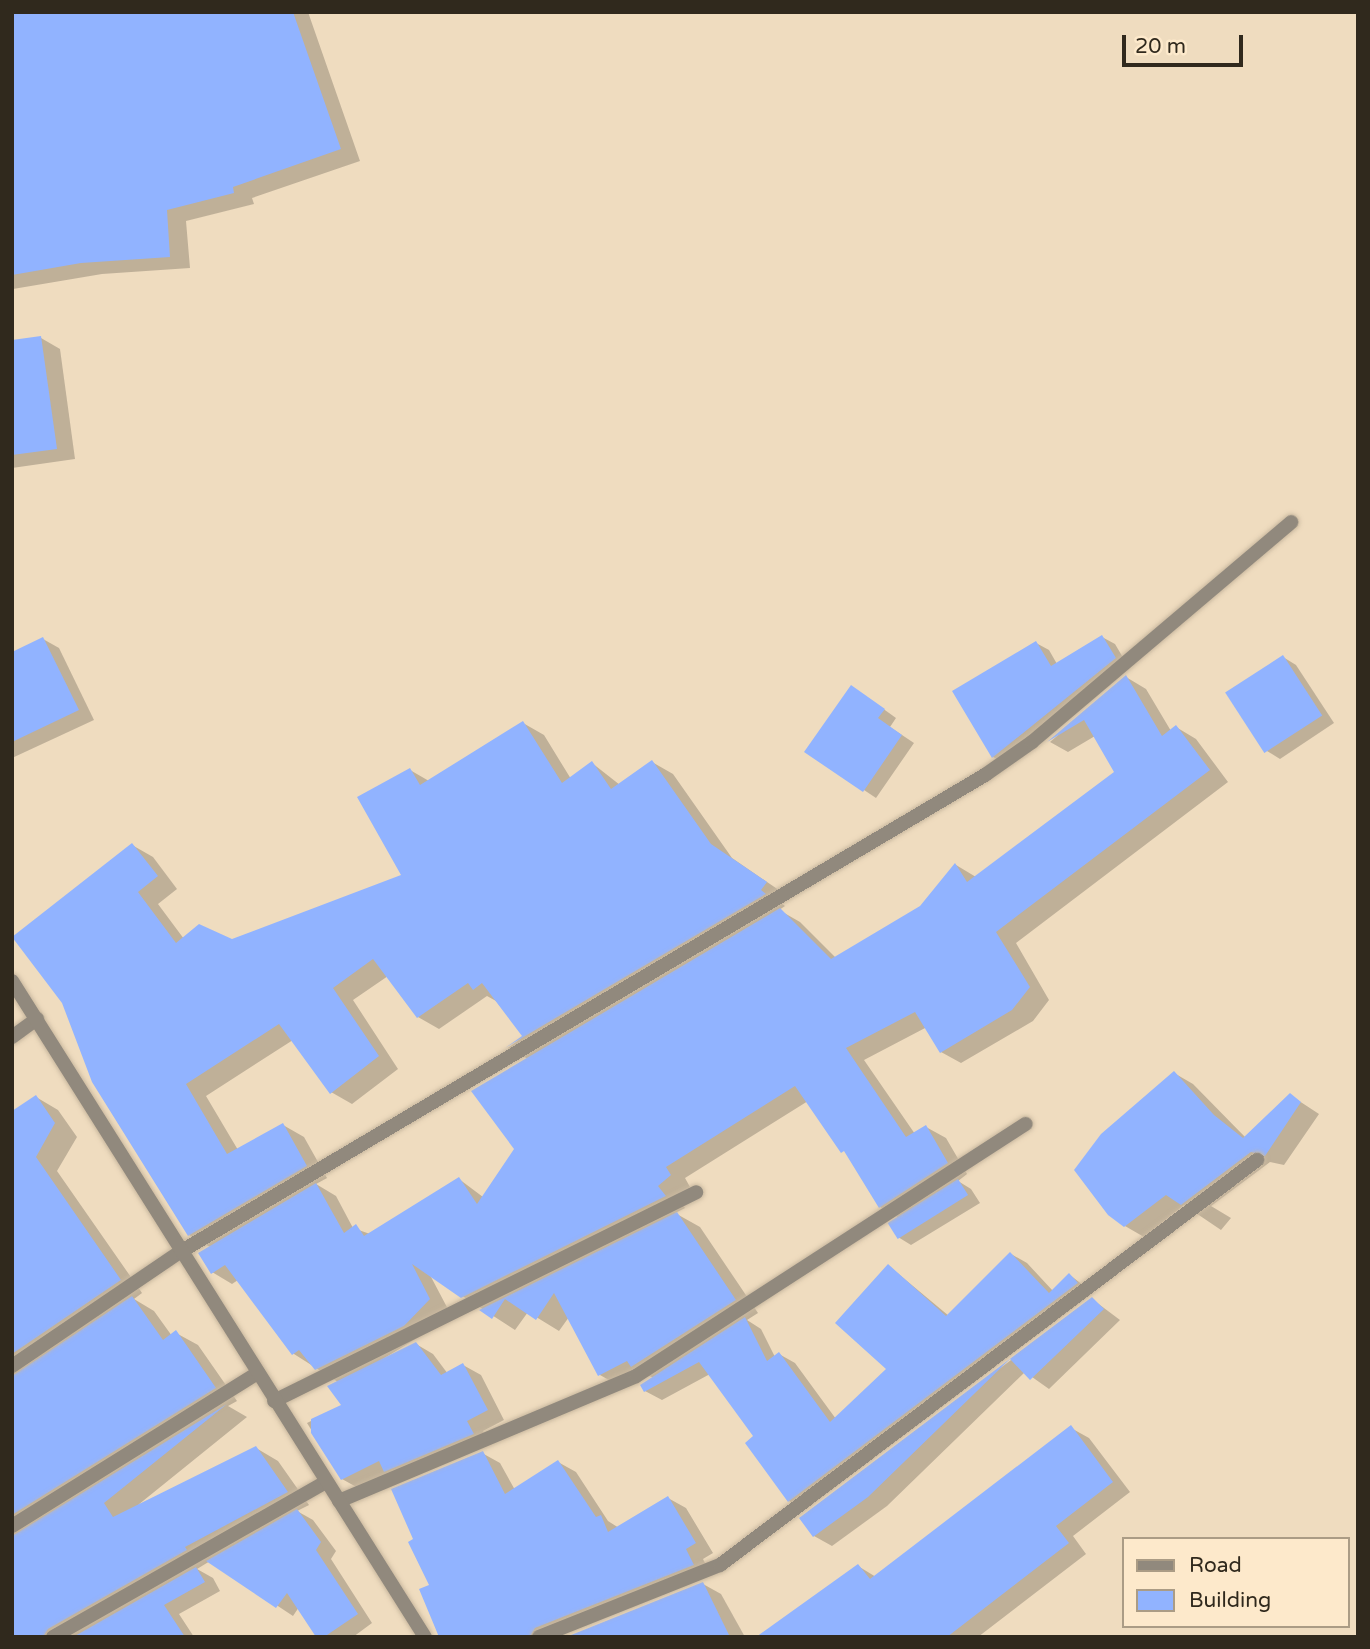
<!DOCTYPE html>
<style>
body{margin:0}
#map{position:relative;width:1370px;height:1649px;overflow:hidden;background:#efdcbf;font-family:"Varela Round",sans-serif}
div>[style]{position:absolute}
.shadow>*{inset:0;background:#0003}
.building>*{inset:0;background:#91b3ff;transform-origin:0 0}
.roads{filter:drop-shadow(0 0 2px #c9b89f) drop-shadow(0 0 2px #c9b89f)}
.minor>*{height:14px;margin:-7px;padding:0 7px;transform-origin:7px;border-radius:7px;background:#91897d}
.tertiary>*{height:14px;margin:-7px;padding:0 7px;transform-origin:7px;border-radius:7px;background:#91897d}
span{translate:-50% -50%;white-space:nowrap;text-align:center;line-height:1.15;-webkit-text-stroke:5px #fde9cb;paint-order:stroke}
.frame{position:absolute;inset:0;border:14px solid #30291d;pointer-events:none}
.legend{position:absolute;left:1122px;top:1537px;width:228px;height:91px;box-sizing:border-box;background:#fde9cb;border:2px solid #ab9c85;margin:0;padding:9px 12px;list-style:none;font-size:21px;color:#30291d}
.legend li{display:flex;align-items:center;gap:14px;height:35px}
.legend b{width:35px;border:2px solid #ab9c85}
.scale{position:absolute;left:1122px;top:35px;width:121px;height:32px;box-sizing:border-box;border:4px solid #30291d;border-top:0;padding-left:9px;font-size:21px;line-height:24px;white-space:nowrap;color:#30291d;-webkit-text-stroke:5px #fde9cb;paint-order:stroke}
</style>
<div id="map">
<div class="shadow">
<i style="clip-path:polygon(12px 12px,308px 12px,360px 161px,252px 198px,254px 204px,186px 221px,190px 268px,102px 274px,13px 289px)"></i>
<i style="clip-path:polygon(41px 338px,60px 349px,75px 459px,12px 468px,12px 342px)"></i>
<i style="clip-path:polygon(1102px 637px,1115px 644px,1128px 666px,1006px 764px,993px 757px,955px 692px,1036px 643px,1049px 650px,1057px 664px)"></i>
<i style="clip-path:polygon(43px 639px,59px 648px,94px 720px,12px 758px,12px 654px)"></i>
<i style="clip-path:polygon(1283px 657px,1296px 665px,1334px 723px,1280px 759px,1267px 751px)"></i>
<i style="clip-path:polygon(evenodd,1126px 677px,1146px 689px,1171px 731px,1176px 727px,1196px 739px,1228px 782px,1016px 943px,1049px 1000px,1033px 1021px,961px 1063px,941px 1052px,927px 1027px,864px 1060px,915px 1134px,926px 1127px,946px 1138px,967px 1174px,958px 1181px,971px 1189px,980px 1203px,911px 1245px,898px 1237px,901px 1219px,880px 1207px,849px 1156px,808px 1101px,685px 1178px,690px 1187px,677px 1198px,685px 1208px,675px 1213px,700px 1227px,758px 1313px,747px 1320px,761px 1329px,775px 1357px,779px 1354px,795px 1363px,836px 1419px,889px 1369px,889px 1266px,949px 1316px,1011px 1254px,1027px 1263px,1053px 1291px,1070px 1275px,1093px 1293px,805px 1510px,789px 1501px,756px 1437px,710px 1374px,662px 1400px,645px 1391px,654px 1378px,647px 1375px,623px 1388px,600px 1375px,569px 1317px,559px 1331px,528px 1312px,515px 1330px,430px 1275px,449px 1311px,422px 1335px,373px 1365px,416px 1344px,433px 1354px,448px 1374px,463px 1365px,481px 1375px,504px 1420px,483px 1431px,489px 1444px,360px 1489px,342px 1479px,307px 1423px,343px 1405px,338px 1382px,294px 1354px,238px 1280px,232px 1284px,212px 1272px,210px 1247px,189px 1235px,94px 1082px,132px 845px,153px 857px,177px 889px,158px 904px,184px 939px,232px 941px,403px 876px,410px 770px,429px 781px,523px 723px,544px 735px,571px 779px,592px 763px,620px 785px,652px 762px,673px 774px,732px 858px,786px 895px,781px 903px,785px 906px,779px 910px,800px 922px,836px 958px,922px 907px,956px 865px,976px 877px,1117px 773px,1095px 736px,1068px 752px,1050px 742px,1126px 677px,388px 976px,418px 1017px,439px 1029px,487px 996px,496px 1001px,524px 1036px,508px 1048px,528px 1059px,516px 1149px,483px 1197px,459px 1179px,370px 1234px,353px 1228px,336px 1196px,316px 1184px,327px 1178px,304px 1137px,283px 1125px,238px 1150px,206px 1096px,293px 1040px,331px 1092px,352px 1104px,398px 1069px,353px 1000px,388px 976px)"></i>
<i style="clip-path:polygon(864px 695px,896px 718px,890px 727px,914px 743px,876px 798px,864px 790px)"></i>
<i style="clip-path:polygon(1174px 1073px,1193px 1084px,1246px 1138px,1290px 1095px,1319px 1114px,1284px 1165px,1270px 1162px,1211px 1206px,1231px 1218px,1221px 1230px,1184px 1205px,1144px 1237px,1125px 1226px)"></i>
<i style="clip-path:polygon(36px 1097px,58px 1110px,77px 1137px,57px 1171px,142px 1293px,134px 1299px,154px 1311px,172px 1336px,176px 1333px,198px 1345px,237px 1401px,228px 1406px,247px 1417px,138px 1505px,256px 1448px,278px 1461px,309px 1505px,297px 1511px,313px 1520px,336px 1551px,331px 1559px,372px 1623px,353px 1637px,318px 1637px,299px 1607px,293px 1616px,210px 1561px,197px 1569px,213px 1578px,220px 1591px,179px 1614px,194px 1637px,12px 1637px,12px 1113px)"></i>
<i style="clip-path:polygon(1092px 1299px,1120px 1320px,1049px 1389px,1025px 1372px,887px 1506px,832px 1546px,814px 1536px,801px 1518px)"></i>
<i style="clip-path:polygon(1071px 1428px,1089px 1438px,1130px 1492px,1073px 1536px,1086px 1554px,978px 1637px,759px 1637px,858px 1566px,876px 1577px)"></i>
<i style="clip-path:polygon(482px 1453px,500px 1463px,515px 1490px,558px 1462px,576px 1472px,608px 1521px,619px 1528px,668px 1498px,686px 1508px,713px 1553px,703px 1559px,711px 1575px,556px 1637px,441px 1637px,432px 1586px,415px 1540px)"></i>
<i style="clip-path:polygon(703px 1584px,721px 1594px,745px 1637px,570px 1637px)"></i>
</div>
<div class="building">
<i style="clip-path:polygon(12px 12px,293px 12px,341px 149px,233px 187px,234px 193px,167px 210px,170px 257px,81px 263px,12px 275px)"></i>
<i style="clip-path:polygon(41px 336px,57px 449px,12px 455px,12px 340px)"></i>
<i style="clip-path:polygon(1102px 635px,1116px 658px,992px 758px,952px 691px,1036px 641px,1051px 666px)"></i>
<i style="clip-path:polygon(43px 637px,79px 710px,12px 742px,12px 652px)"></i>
<i style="left:1283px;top:655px;width:72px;height:69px;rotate:57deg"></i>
<i style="clip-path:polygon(1126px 675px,1162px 736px,1176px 725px,1210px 770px,996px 932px,1030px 987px,1012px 1010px,940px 1053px,915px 1012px,846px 1048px,906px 1137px,926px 1125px,948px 1163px,879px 1208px,844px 1151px,841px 1153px,795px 1086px,666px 1167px,671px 1175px,658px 1186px,666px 1196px,461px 1298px,412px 1264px,430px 1299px,404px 1326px,315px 1370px,299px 1350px,292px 1355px,225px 1265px,211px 1274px,198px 1253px,316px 1183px,344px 1233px,356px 1224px,364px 1236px,459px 1177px,477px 1204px,514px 1149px,471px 1091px,780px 908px,831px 959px,920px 906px,955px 863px,967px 882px,1114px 772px,1084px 720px,1047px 742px)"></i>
<i style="clip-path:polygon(851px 685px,885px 709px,878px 718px,902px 735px,863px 792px,804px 752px)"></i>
<i style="clip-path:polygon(523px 721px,562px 783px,592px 761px,611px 789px,652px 760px,711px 844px,767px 882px,761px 890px,766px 894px,505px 1048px,522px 1036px,482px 983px,473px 990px,468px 983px,417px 1018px,373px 959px,333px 988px,379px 1056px,330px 1094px,279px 1024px,186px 1084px,227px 1154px,283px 1123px,307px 1166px,188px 1236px,92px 1082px,62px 1003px,12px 937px,132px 843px,158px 876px,138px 892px,176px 943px,199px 924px,232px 939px,401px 875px,357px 797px,410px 768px,420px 785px)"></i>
<i style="clip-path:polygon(1174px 1071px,1214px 1115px,1243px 1138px,1290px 1093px,1301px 1102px,1265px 1156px,1251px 1152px,1181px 1205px,1166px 1195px,1124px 1227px,1108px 1215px,1074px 1170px,1101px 1134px)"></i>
<i style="clip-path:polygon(36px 1095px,55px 1123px,36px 1157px,121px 1280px,12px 1354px,12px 1111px)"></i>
<i style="left:958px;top:1179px;width:19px;height:83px;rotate:58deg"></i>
<i style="clip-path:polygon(677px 1212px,736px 1300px,631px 1367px,627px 1361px,598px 1376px,554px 1293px,536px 1320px,505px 1299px,492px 1319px,479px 1310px)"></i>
<i style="clip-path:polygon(1010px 1252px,1049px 1293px,1069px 1273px,1078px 1283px,788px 1502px,745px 1443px,753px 1436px,699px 1362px,644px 1392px,640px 1385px,745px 1317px,767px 1361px,779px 1352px,830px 1422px,886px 1369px,835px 1323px,888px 1264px,946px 1316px)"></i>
<i style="clip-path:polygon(132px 1296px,163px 1340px,176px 1330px,216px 1388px,12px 1515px,12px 1376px)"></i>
<i style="clip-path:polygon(1092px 1297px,1104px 1309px,1030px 1380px,1010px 1359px,868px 1497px,813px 1537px,799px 1518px)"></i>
<i style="clip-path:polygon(416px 1342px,441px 1375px,463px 1363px,488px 1410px,467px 1421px,474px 1434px,384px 1472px,379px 1461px,341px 1480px,311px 1433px,311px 1419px,341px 1405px,327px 1386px)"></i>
<i style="clip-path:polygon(227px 1404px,104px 1503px,113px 1517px,256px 1446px,288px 1492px,185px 1547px,187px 1550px,48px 1629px,43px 1637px,12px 1637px,12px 1536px)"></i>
<i style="clip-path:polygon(1071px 1425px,1113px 1482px,1056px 1526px,1069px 1543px,947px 1637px,756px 1637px,858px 1564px,870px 1579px)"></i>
<i style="clip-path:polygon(483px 1451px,505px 1494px,558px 1460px,596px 1517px,601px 1515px,608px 1532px,668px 1496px,696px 1543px,686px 1549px,694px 1565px,535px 1628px,530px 1637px,439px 1637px,419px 1589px,429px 1585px,408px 1542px,413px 1539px,391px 1489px)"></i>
<i style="clip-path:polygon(297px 1509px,321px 1542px,316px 1550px,358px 1614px,324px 1637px,316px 1637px,287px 1593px,276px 1608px,206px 1561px)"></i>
<i style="clip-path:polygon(196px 1567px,205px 1582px,164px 1605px,185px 1637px,73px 1637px)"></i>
<i style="clip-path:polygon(703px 1582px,730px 1637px,566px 1637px)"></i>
</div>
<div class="roads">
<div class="minor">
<i style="left:12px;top:1037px;width:31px;rotate:-36deg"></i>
<i style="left:12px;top:1366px;width:203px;rotate:-34.2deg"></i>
<i style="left:180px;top:1252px;width:936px;rotate:-30.65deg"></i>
<i style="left:985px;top:775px;width:57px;rotate:-35.1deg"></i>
<i style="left:1032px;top:742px;width:340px;rotate:-40.3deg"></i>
<i style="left:274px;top:1401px;width:471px;rotate:-26.3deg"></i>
<i style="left:339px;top:1501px;width:322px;rotate:-22.8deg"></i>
<i style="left:636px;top:1376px;width:464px;rotate:-32.9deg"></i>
<i style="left:12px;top:1526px;width:290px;rotate:-31.9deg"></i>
<i style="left:53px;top:1637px;width:314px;rotate:-29.6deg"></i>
<i style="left:539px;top:1637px;width:195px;rotate:-21.7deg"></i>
<i style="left:720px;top:1565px;width:673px;rotate:-37.02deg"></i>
</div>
<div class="tertiary">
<i style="left:12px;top:981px;width:775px;rotate:57.81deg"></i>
</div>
</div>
<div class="frame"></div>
<ul class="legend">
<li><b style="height:9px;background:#91897d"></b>Road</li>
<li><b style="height:19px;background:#91b3ff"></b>Building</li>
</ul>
<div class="scale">20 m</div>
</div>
